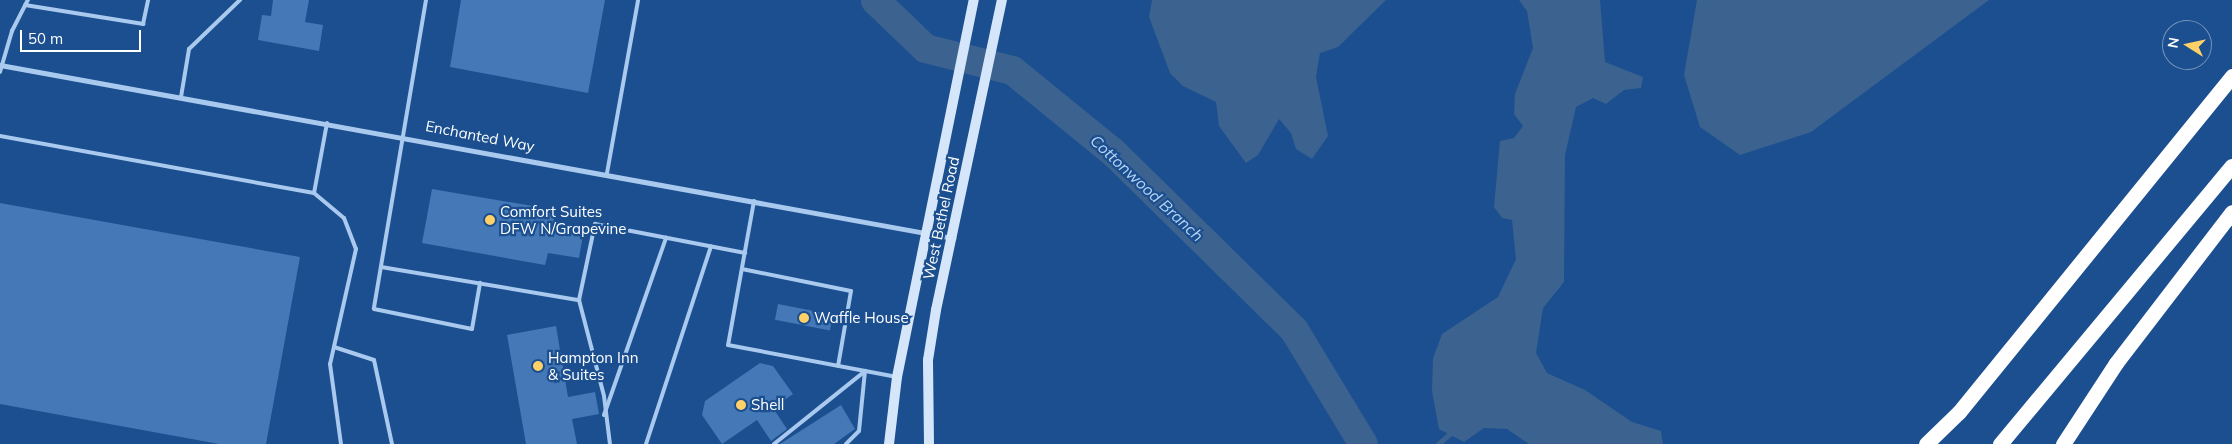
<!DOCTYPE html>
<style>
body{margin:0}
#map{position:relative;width:2232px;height:444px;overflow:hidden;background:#1b4f8f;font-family:Mulish,sans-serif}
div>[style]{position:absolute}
.water>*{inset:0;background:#3c6290}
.stream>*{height:5px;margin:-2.5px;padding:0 2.5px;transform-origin:2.5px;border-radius:2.5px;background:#3c6290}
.river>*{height:29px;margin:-14.5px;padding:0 14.5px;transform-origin:14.5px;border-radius:14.5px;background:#3c6290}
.building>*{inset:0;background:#4478b7;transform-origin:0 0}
.service>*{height:4px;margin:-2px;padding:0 2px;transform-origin:2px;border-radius:2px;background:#a9c9ee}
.minor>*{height:5px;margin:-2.5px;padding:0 2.5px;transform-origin:2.5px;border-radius:2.5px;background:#a9c9ee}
.secondary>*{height:10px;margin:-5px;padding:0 5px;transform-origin:5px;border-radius:5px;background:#d6e6fa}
.motorway>*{height:15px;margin:-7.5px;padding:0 7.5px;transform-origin:7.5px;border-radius:7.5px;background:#fff}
.dots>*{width:14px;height:14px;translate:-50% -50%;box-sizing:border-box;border:2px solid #1b4f8f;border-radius:50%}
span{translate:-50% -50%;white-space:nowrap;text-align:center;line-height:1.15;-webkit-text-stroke:4.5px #1b4f8f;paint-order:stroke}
.street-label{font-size:15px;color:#fff}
.poi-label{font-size:15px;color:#fff}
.left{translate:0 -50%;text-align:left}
.water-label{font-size:16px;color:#b5d3f5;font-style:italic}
.north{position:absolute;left:2162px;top:20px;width:50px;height:50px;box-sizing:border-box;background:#1b4f8f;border:1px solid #7695bc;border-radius:50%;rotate:280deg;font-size:14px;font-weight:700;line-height:20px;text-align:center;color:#fff}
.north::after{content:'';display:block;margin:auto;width:18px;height:22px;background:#ffd166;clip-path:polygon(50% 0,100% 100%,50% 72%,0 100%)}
.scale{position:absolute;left:20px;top:30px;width:121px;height:22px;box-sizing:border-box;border:2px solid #fff;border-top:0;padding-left:6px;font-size:15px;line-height:18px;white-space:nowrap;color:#fff;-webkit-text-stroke:4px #1b4f8f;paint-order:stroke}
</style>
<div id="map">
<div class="water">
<i style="clip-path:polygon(1152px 0,1386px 0,1338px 47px,1320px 53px,1316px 77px,1328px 136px,1312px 159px,1296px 149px,1291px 133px,1279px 119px,1258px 155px,1246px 163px,1219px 126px,1216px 102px,1183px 86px,1170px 73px,1149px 17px)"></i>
<i style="clip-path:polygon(1519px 0,1600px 0,1605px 62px,1643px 77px,1641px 88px,1624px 90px,1606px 104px,1593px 98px,1576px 107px,1565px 155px,1564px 282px,1543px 308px,1536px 353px,1547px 373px,1585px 390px,1632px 422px,1661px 431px,1663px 444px,1529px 444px,1507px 429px,1484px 428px,1464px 442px,1439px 429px,1432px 391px,1433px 358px,1442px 334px,1498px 297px,1516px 259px,1512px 220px,1502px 218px,1494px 207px,1500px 141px,1514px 138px,1523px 126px,1514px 114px,1515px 94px,1533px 48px,1527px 11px)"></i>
<i style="clip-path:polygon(1697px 0,1989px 0,1811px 132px,1740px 155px,1700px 127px,1684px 75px)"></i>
</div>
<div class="stream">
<i style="left:1438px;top:444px;width:20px;rotate:-41deg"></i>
</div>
<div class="river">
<i style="left:875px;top:0;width:69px;rotate:43.8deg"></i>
<i style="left:925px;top:48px;width:90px;rotate:14.2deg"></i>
<i style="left:1012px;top:70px;width:130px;rotate:39.1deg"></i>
<i style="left:1113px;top:152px;width:254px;rotate:44.5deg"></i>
<i style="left:1294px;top:330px;width:133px;rotate:58.8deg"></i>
</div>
<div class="building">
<i style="clip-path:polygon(273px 0,309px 0,305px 22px,323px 25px,319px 51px,258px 40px,262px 15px,271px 16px)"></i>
<i style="clip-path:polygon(461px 0,605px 0,588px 93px,450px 67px)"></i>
<i style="clip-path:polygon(432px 189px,556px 210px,552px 230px,583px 235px,579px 258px,548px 253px,545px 265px,422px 243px)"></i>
<i style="clip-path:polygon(0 203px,300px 257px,266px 444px,219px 444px,0 404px)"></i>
<i style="left:778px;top:304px;width:56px;height:16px;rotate:11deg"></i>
<i style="clip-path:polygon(556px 326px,568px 397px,595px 392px,599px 414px,572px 419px,577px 444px,526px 444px,507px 335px)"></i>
<i style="clip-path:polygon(760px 363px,773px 366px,793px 394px,773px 408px,787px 429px,771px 441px,757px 420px,722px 444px,702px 415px,705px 401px)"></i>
<i style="clip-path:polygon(841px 405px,855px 429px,834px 444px,780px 444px)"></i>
</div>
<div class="service">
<i style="left:426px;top:0;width:313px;rotate:99.6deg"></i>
<i style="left:374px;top:309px;width:100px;rotate:11.5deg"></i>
<i style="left:472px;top:329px;width:47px;rotate:-80.1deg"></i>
<i style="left:25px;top:5px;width:120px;rotate:9.1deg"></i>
<i style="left:143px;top:24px;width:25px;rotate:-78deg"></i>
<i style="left:0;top:72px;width:43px;rotate:-73.7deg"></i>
<i style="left:12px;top:31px;width:35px;rotate:-63deg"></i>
<i style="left:181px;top:97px;width:49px;rotate:-80.5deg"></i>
<i style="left:189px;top:49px;width:71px;rotate:-43.9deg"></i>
<i style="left:327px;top:123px;width:71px;rotate:100.5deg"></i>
<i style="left:314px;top:193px;width:39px;rotate:40deg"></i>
<i style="left:344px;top:218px;width:33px;rotate:69deg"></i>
<i style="left:356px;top:249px;width:118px;rotate:102.7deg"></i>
<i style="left:330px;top:364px;width:81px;rotate:82.2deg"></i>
<i style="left:0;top:136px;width:319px;rotate:10.3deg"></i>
<i style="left:607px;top:173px;width:176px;rotate:-79.8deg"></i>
<i style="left:754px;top:201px;width:146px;rotate:100.2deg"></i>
<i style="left:728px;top:345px;width:172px;rotate:10.7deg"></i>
<i style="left:381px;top:267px;width:201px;rotate:9.5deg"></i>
<i style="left:579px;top:300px;width:78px;rotate:-78.1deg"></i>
<i style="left:595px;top:224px;width:153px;rotate:10.9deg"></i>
<i style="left:742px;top:269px;width:111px;rotate:11.4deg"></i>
<i style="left:851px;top:291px;width:76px;rotate:99.8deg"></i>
<i style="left:579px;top:300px;width:99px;rotate:75.4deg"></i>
<i style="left:604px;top:396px;width:48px;rotate:82.9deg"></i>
<i style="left:334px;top:347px;width:42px;rotate:18deg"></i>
<i style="left:374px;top:360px;width:86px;rotate:77.9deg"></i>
<i style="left:604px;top:415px;width:188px;rotate:-70.7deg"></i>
<i style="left:646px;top:444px;width:208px;rotate:-71.8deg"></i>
<i style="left:774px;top:444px;width:117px;rotate:-38.7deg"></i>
<i style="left:846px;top:444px;width:18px;rotate:-45deg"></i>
<i style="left:859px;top:431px;width:60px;rotate:-84.3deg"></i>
</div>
<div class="minor">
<i style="left:0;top:65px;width:969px;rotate:10.29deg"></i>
</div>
<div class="secondary">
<i style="left:889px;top:444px;width:67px;rotate:-83.2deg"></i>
<i style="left:897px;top:377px;width:385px;rotate:-78.5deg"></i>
<i style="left:929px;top:444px;width:84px;rotate:-90.7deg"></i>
<i style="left:928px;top:360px;width:51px;rotate:-80.9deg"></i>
<i style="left:936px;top:310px;width:317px;rotate:-78deg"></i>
</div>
<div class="motorway">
<i style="left:1926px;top:444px;width:46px;rotate:-44.1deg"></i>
<i style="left:1959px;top:412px;width:433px;rotate:-50.9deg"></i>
<i style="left:2000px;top:444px;width:362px;rotate:-50.2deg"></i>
<i style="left:2063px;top:444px;width:97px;rotate:-56.8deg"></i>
<i style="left:2116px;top:363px;width:190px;rotate:-52.5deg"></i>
</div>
<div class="dots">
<i style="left:490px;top:220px;background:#ffd166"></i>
<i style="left:804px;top:318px;background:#ffd166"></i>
<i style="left:538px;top:366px;background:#ffd166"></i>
<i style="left:741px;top:405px;background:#ffd166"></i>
</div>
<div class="street-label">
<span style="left:480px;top:136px;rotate:11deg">Enchanted Way</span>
<span style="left:941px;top:218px;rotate:-78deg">West Bethel Road</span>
</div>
<div class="poi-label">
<span class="left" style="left:500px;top:220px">Comfort Suites<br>DFW N/Grapevine</span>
<span class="left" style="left:814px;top:318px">Waffle House</span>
<span class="left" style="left:548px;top:366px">Hampton Inn<br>&amp; Suites</span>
<span class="left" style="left:751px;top:405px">Shell</span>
</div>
<div class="water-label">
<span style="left:1147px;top:188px;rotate:43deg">Cottonwood Branch</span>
</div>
<div class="north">N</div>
<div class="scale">50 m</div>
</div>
